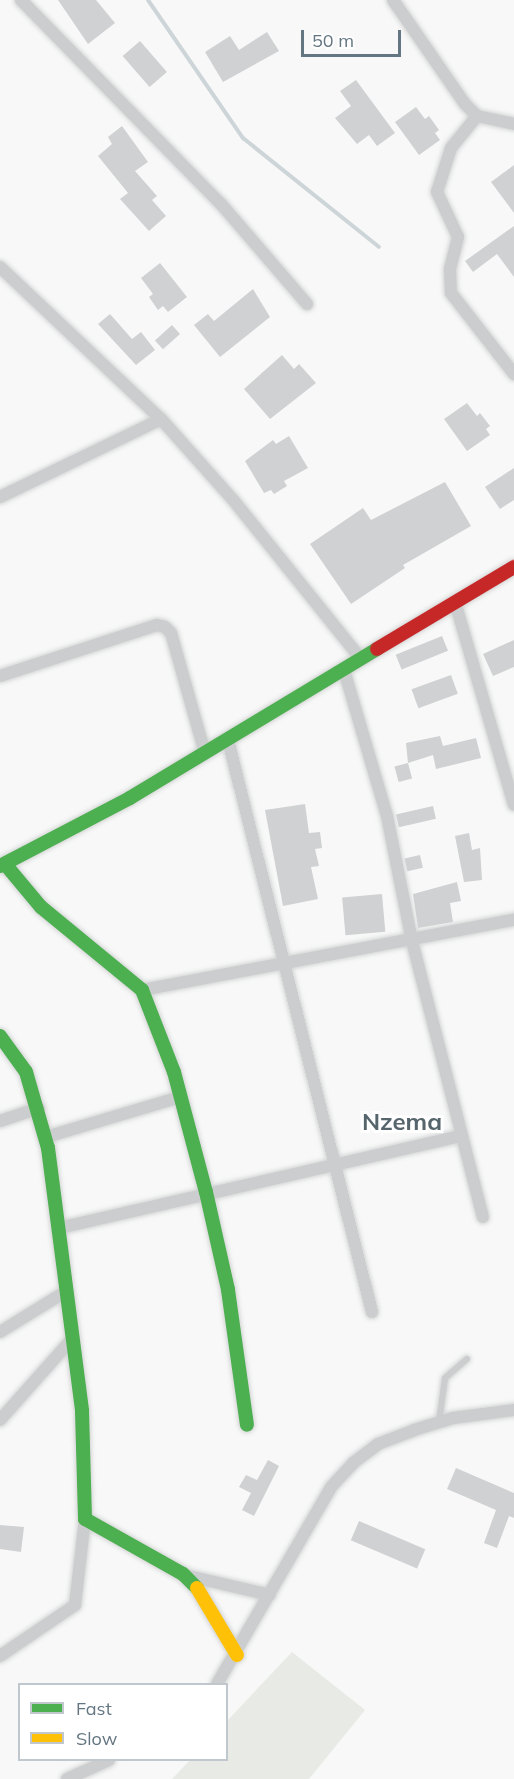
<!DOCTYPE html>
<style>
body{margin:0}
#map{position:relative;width:514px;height:1779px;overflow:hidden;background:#f8f8f8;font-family:Mulish,sans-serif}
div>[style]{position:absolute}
.green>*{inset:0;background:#e7eae5}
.stream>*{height:4px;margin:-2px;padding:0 2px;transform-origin:2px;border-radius:2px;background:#cdd5d8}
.building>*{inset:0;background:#cfd1d2;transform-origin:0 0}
.roads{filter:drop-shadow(0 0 2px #d4d5d5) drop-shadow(0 0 2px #d4d5d5)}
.lane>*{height:6px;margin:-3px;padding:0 3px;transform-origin:3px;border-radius:3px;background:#cbcdce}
.street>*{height:12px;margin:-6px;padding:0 6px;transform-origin:6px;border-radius:6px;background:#cbcdce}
.fast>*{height:14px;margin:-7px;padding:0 7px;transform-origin:7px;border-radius:7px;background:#4caf50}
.slow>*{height:14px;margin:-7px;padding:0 7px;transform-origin:7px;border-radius:7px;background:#ffc107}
.jam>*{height:14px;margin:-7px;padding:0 7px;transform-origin:7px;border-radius:7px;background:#c62828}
span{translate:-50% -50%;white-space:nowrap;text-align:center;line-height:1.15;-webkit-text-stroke:6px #fff;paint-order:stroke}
.district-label{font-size:24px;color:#56646c;font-weight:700}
.legend{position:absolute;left:18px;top:1683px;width:210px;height:78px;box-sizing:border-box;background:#fff;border:2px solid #c1c8cd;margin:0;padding:8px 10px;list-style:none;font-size:18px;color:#647681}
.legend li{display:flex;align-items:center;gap:12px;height:30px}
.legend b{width:30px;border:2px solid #c1c8cd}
.scale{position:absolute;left:301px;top:30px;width:100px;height:27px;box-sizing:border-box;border:3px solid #647681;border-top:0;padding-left:8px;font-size:18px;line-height:21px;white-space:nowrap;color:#647681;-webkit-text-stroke:4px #fff;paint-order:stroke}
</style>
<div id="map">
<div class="green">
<i style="clip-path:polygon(292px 1652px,365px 1710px,309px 1779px,172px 1779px,190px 1760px,226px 1760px,227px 1721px)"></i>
</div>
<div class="stream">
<i style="left:148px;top:0;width:168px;rotate:55.5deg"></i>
<i style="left:243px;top:138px;width:174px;rotate:38.7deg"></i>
</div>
<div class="building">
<i style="clip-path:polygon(58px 0,96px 0,115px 23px,88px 44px)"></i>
<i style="clip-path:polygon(267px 32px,279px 51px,223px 82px,205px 52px,230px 36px,239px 50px)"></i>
<i style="left:140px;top:41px;width:41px;height:23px;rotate:49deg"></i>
<i style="clip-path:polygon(356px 80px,395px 133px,377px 146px,369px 135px,357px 144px,335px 118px,351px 106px,340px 91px)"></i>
<i style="clip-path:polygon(416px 107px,425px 119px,429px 116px,439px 130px,435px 133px,440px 140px,419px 155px,395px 122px)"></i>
<i style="clip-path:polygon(122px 126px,148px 162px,135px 171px,157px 196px,152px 200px,166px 216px,149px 231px,120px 199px,128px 193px,98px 156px,112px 144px,108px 137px)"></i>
<i style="clip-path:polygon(514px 165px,514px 213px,491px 182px)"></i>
<i style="clip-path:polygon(514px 226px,514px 277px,497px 254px,473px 272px,465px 261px)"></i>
<i style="clip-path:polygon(160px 263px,187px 297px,168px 312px,163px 306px,158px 310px,149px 297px,153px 294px,141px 278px)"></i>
<i style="clip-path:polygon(253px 289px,270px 317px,220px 357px,194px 325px,208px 314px,214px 321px)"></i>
<i style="clip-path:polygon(110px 314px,132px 339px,141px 332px,155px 350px,136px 365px,98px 324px)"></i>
<i style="left:172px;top:325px;width:12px;height:23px;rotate:48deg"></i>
<i style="clip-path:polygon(282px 355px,294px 369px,299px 364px,316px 383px,270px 419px,244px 389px)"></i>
<i style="clip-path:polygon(467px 403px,477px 416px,480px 413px,490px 426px,486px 429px,490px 435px,467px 451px,444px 419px)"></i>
<i style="clip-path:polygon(289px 436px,308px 468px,284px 481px,287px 486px,274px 494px,271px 490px,264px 493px,245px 461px,273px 440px,276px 444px)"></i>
<i style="clip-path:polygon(514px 468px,514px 500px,500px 509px,485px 487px)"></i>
<i style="clip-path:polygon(445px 482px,471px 526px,403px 565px,405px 568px,351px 604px,310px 544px,363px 508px,371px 520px)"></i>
<i style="left:442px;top:636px;width:16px;height:50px;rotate:68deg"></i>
<i style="clip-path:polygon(514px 640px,514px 667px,493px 676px,483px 654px)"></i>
<i style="left:451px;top:675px;width:20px;height:42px;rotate:70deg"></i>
<i style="clip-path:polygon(440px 736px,443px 746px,476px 738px,481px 758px,436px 769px,433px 755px,408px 763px,406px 743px)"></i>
<i style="left:408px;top:763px;width:16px;height:14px;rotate:75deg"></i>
<i style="clip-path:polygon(305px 804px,309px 833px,320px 832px,322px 848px,315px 849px,319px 866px,311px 867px,318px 899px,283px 906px,265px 810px)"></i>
<i style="left:433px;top:806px;width:13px;height:38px;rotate:77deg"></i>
<i style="clip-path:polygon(469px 833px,472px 850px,480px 848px,482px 880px,464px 882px,455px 836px)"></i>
<i style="left:420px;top:855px;width:13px;height:16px;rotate:77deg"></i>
<i style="clip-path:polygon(457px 882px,461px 901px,450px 903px,453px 922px,418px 928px,413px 894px)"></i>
<i style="left:382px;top:894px;width:38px;height:40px;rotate:85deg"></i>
<i style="clip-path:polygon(268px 1460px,279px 1466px,254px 1516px,242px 1510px,251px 1493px,239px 1487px,246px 1475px,257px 1480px)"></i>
<i style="clip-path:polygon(456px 1468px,514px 1493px,514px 1518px,509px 1516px,497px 1548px,484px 1543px,496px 1510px,447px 1489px)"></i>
<i style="left:359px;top:1521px;width:72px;height:21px;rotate:23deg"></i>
<i style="clip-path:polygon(0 1525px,24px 1527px,21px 1552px,0 1549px)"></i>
</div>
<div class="roads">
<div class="lane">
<i style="left:439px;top:1422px;width:44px;rotate:-82.2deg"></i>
<i style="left:445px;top:1378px;width:29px;rotate:-41deg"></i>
</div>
<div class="street">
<i style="left:21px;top:0;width:286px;rotate:45.6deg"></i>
<i style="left:221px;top:204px;width:132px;rotate:49.3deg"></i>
<i style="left:393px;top:0;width:126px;rotate:55.3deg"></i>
<i style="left:465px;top:104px;width:17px;rotate:45deg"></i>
<i style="left:477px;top:116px;width:38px;rotate:12deg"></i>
<i style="left:477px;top:116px;width:41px;rotate:129.1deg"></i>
<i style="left:451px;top:148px;width:46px;rotate:107.7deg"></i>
<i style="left:437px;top:192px;width:50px;rotate:65deg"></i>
<i style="left:458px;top:237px;width:32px;rotate:104deg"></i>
<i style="left:450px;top:268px;width:25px;rotate:88deg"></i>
<i style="left:451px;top:293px;width:103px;rotate:52.1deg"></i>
<i style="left:0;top:267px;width:221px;rotate:43.4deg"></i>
<i style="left:161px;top:419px;width:110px;rotate:48.3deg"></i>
<i style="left:234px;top:501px;width:203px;rotate:51.2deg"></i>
<i style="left:0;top:497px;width:179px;rotate:-25.8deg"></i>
<i style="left:455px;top:602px;width:211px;rotate:73.8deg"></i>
<i style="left:344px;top:670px;width:152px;rotate:73.6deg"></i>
<i style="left:387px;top:816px;width:127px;rotate:78.7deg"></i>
<i style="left:412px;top:941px;width:285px;rotate:75.6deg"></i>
<i style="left:0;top:676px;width:165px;rotate:-18deg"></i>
<i style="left:157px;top:625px;width:8px;rotate:14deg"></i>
<i style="left:165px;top:627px;width:8px;rotate:45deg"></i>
<i style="left:171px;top:633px;width:125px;rotate:74.2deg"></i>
<i style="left:228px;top:740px;width:590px;rotate:75.87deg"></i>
<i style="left:142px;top:990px;width:379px;rotate:-10.7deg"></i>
<i style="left:0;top:1121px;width:41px;rotate:-18.4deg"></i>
<i style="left:46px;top:1137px;width:140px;rotate:-16.6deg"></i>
<i style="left:59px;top:1228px;width:411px;rotate:-12.9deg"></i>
<i style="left:0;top:1332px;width:76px;rotate:-31.6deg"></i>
<i style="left:0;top:1420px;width:108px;rotate:-48.4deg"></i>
<i style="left:184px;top:1575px;width:88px;rotate:13.1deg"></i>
<i style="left:0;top:1656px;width:91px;rotate:-34.2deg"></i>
<i style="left:75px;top:1605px;width:87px;rotate:-83.4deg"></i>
<i style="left:217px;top:1684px;width:228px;rotate:-59.9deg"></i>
<i style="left:331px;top:1487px;width:33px;rotate:-47deg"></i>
<i style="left:353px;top:1463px;width:31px;rotate:-37deg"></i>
<i style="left:378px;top:1444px;width:39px;rotate:-21deg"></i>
<i style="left:414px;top:1430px;width:41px;rotate:-17.1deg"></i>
<i style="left:453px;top:1418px;width:62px;rotate:-7.5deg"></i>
<i style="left:67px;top:1779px;width:46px;rotate:-24.3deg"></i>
</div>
<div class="fast">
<i style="left:5px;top:864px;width:56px;rotate:50.1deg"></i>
<i style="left:41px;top:907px;width:131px;rotate:39.4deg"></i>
<i style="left:142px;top:990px;width:88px;rotate:68.7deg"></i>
<i style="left:174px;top:1072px;width:124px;rotate:75.1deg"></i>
<i style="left:206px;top:1192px;width:100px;rotate:77.3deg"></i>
<i style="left:228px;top:1290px;width:136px;rotate:82deg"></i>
<i style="left:0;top:866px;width:147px;rotate:-27.6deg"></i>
<i style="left:130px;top:798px;width:288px;rotate:-31.1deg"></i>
<i style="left:0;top:1036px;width:44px;rotate:54.2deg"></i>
<i style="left:26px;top:1072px;width:79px;rotate:73.9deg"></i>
<i style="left:48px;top:1148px;width:265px;rotate:82.6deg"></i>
<i style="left:82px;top:1411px;width:108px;rotate:88.4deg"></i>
<i style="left:85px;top:1519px;width:112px;rotate:29.3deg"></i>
<i style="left:183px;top:1574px;width:20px;rotate:45deg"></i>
</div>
<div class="slow">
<i style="left:197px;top:1588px;width:78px;rotate:59.2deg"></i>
</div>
<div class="jam">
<i style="left:377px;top:649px;width:160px;rotate:-30.9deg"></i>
</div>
</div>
<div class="district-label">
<span style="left:402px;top:1122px">Nzema</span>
</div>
<ul class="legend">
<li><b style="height:8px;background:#4caf50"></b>Fast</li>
<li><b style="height:8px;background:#ffc107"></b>Slow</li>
</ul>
<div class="scale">50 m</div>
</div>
